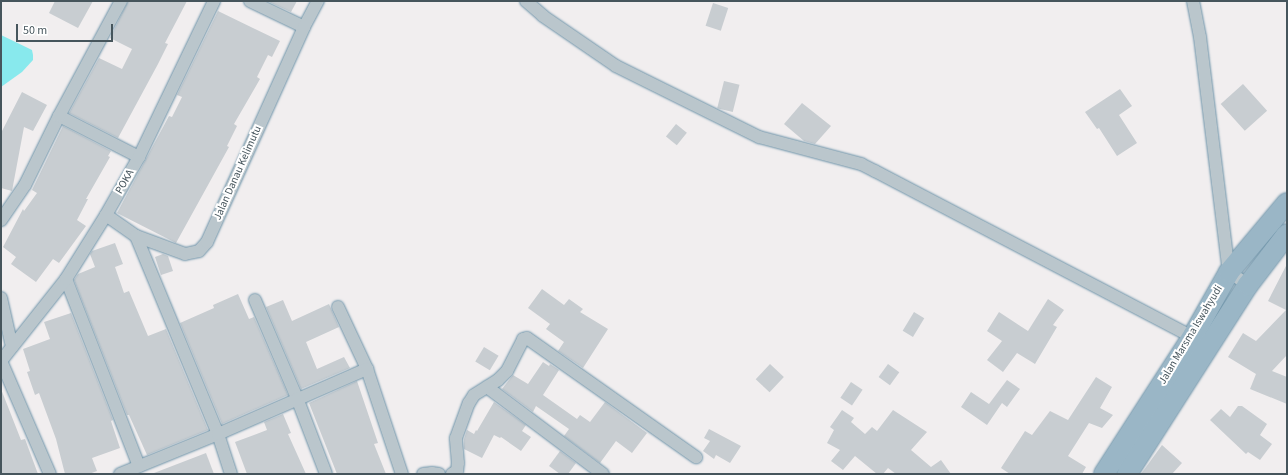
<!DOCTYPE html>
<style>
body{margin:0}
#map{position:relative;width:1288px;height:475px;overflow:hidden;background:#f1eeef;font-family:"Source Sans 3",sans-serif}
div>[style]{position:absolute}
.water>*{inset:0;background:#88e9ed}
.building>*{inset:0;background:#c8cdd1;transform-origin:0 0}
.roads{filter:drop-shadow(0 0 1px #7095aa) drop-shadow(0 0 1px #7095aa)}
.minor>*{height:12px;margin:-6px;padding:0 6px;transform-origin:6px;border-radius:6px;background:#bac6cc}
.trunk>*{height:20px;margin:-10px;padding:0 10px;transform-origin:10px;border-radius:10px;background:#9ab6c6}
span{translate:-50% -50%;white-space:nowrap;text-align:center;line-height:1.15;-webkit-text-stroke:4px #fff;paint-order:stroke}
.street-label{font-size:11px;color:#46555c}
.frame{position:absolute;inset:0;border:2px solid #46555c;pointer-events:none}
.scale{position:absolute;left:16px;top:24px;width:97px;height:18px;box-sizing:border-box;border:2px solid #46555c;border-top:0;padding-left:5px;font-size:12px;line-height:14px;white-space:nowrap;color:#46555c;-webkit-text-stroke:3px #fff;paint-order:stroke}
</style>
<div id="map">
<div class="water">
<i style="clip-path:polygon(1px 35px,32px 50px,33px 55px,33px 60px,22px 72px,1px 87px)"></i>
</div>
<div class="building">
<i style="clip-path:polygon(55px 1px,93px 1px,78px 28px,49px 13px)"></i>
<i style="clip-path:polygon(128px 1px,187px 1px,165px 43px,168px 44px,158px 64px,118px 138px,69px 113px,99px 58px,122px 69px,132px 49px,110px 38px)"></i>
<i style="clip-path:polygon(267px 1px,297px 1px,291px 12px)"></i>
<i style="left:713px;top:3px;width:16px;height:24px;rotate:18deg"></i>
<i style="clip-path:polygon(218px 11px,280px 41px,272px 57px,268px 55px,257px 77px,260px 79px,234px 124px,237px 126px,227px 146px,229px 147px,176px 243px,117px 213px,169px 116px,172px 117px,182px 97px,177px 95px)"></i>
<i style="left:724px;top:81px;width:16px;height:28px;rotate:14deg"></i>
<i style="left:1243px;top:84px;width:36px;height:30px;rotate:48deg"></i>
<i style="clip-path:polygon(1120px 89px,1132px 106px,1119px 115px,1137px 143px,1117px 156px,1099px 128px,1097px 129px,1085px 112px)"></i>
<i style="clip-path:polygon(22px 92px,47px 105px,33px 131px,24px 127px,12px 191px,1px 188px,1px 133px)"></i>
<i style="clip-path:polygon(802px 103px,831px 126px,815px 144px,804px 141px,784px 124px)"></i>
<i style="left:676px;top:124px;width:14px;height:16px;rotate:39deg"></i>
<i style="clip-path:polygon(63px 126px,111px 151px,108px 156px,110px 157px,86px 199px,88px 199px,77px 220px,86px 226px,59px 263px,53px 259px,36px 282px,11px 264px,16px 257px,3px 247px,23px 209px,24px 211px,37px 193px,32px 190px)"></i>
<i style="clip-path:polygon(115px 243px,123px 264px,115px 267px,124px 293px,129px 291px,148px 336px,166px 329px,208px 430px,147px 455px,129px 415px,127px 415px,74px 280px,78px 274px,95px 267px,90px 254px,92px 251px)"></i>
<i style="clip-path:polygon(163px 254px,168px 256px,173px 271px,161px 275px,155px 257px)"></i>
<i style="clip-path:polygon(1287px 264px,1287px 355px,1272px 371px,1287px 377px,1287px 404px,1250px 389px,1256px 374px,1228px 357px,1243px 333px,1256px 341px,1286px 310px,1268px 301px)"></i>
<i style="clip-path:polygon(542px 289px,564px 305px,569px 299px,583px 309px,580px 312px,608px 329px,583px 368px,558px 351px,564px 342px,546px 329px,550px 324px,528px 308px)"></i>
<i style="clip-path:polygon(238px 294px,249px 319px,254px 317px,288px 395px,222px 424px,180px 323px,214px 308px,213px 305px)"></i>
<i style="clip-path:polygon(1048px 299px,1064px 310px,1053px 325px,1057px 327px,1035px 364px,1017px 353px,1003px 372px,987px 360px,1002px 341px,987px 331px,999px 312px,1028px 331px)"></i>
<i style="clip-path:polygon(283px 300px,292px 321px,329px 304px,339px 327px,306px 342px,317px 369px,344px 357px,350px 368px,301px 389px,266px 307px)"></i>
<i style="left:914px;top:312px;width:12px;height:22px;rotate:31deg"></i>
<i style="clip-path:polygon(71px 313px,113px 420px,111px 421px,120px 448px,92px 458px,97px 471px,89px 474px,65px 474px,56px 439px,39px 393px,35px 395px,27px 372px,30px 371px,23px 349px,50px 339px,44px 322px)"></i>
<i style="left:484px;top:347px;width:17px;height:17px;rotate:31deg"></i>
<i style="clip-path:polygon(543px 362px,549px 366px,550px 364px,559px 370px,543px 395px,577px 419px,580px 415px,590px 422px,605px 402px,647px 433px,632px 453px,616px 441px,600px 463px,564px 436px,569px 429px,536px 406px,533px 412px,502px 389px,513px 375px,528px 384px)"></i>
<i style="left:770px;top:364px;width:19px;height:21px;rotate:43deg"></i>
<i style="left:888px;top:364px;width:14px;height:16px;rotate:36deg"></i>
<i style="clip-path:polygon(1096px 377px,1112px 387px,1100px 408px,1113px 415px,1102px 428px,1089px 423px,1068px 456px,1086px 467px,1082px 474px,1010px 474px,1001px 468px,1025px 431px,1032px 435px,1050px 411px,1068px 420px)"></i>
<i style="clip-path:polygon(1007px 380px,1020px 389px,1007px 407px,1002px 403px,987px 425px,961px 407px,971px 392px,989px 404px)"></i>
<i style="clip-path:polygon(357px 381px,378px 443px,374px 444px,386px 474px,337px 474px,309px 403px)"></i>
<i style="left:851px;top:382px;width:14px;height:19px;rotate:34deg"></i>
<i style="clip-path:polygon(1px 389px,21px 440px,25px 439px,38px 474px,1px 474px)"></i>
<i style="clip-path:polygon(494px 402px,526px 425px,522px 431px,531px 437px,521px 451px,501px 437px,500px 438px,494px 435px,482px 458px,464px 449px,464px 439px,467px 430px,474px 434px,476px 430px,477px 431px)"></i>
<i style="clip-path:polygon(1238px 406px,1242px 406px,1267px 424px,1260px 435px,1272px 444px,1260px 460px,1248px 452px,1246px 454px,1210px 420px,1221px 409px,1230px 417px)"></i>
<i style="clip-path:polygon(842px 410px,854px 418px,851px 422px,865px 434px,872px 427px,877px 431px,893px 410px,927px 432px,911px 450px,931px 467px,941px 460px,951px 474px,896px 474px,888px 468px,883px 474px,877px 474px,855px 456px,843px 470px,831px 461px,840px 450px,827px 443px,834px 430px,830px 427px)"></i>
<i style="clip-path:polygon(283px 414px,291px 433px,288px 434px,306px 474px,247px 474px,235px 442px,267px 430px,264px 422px)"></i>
<i style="clip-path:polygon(709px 429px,741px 446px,730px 463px,716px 455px,714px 459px,703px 451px,710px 441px,704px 438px)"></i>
<i style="clip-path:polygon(1162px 445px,1182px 463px,1172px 474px,1141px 474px)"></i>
<i style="clip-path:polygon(560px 451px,576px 463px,568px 474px,560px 474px,549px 466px)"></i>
<i style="clip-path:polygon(206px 453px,214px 474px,154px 474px,154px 473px)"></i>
</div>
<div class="roads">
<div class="minor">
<i style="left:250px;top:1px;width:60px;rotate:25.7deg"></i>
<i style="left:526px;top:1px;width:23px;rotate:41deg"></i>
<i style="left:543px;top:16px;width:88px;rotate:34.4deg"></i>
<i style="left:616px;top:66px;width:160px;rotate:26.4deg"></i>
<i style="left:759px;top:137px;width:106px;rotate:14.8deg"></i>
<i style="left:861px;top:164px;width:16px;rotate:27deg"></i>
<i style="left:875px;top:171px;width:365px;rotate:27.6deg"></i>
<i style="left:1193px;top:1px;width:37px;rotate:79deg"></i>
<i style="left:1200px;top:37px;width:237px;rotate:83deg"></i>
<i style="left:1229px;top:272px;width:23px;rotate:34deg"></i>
<i style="left:59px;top:116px;width:90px;rotate:27.1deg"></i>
<i style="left:106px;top:215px;width:37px;rotate:35deg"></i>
<i style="left:136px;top:236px;width:52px;rotate:20.2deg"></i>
<i style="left:185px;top:254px;width:14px;rotate:-12deg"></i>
<i style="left:199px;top:251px;width:12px;rotate:-48deg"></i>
<i style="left:207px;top:242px;width:236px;rotate:-65.7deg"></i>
<i style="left:304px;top:27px;width:30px;rotate:-62deg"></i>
<i style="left:1px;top:220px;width:42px;rotate:-55.6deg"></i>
<i style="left:25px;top:185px;width:77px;rotate:-63.8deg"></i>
<i style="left:59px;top:116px;width:131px;rotate:-61.7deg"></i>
<i style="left:136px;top:236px;width:214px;rotate:67.5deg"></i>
<i style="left:218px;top:434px;width:42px;rotate:72deg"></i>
<i style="left:66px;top:279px;width:201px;rotate:68.7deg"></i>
<i style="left:1px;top:298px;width:50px;rotate:77.3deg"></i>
<i style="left:255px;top:300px;width:107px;rotate:66.8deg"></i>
<i style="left:297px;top:398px;width:81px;rotate:69.1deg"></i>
<i style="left:338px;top:307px;width:68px;rotate:64.9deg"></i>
<i style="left:1px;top:361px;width:105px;rotate:-51.6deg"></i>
<i style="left:66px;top:279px;width:75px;rotate:-58deg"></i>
<i style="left:106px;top:215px;width:67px;rotate:-60.4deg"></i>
<i style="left:139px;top:157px;width:173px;rotate:-64.3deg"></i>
<i style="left:1px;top:361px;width:123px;rotate:66.6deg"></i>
<i style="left:487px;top:387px;width:145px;rotate:36.9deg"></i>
<i style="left:120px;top:474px;width:106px;rotate:-22.2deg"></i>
<i style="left:218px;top:434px;width:163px;rotate:-23.6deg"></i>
<i style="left:367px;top:369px;width:111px;rotate:71.6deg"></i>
<i style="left:423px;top:474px;width:9px;rotate:-6deg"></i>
<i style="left:432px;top:473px;width:7px;rotate:8deg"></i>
<i style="left:452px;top:474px;width:6px;rotate:-31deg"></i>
<i style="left:457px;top:471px;width:8px;rotate:-83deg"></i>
<i style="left:458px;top:463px;width:25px;rotate:-95deg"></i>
<i style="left:456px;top:438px;width:37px;rotate:-70deg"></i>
<i style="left:469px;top:403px;width:9px;rotate:-58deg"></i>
<i style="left:474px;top:395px;width:28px;rotate:-32deg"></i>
<i style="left:498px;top:380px;width:13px;rotate:-45deg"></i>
<i style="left:507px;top:371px;width:36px;rotate:-63deg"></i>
<i style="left:523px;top:339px;width:4px;rotate:-14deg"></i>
<i style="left:527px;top:338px;width:207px;rotate:35.2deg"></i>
</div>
<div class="trunk">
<i style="left:1104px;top:474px;width:164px;rotate:-57.2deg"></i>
<i style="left:1193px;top:336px;width:73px;rotate:-60.6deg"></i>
<i style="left:1229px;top:272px;width:90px;rotate:-50deg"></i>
<i style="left:1127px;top:474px;width:224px;rotate:-57.4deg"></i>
<i style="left:1248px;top:285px;width:64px;rotate:-52.6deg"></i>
</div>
</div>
<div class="street-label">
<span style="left:238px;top:173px;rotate:-66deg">Jalan Danau Kelimutu</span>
<span style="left:125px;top:182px;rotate:-60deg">POKA</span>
<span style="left:1191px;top:335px;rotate:-59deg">Jalan Marsma Iswahyudi</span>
</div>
<div class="frame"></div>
<div class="scale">50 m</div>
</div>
